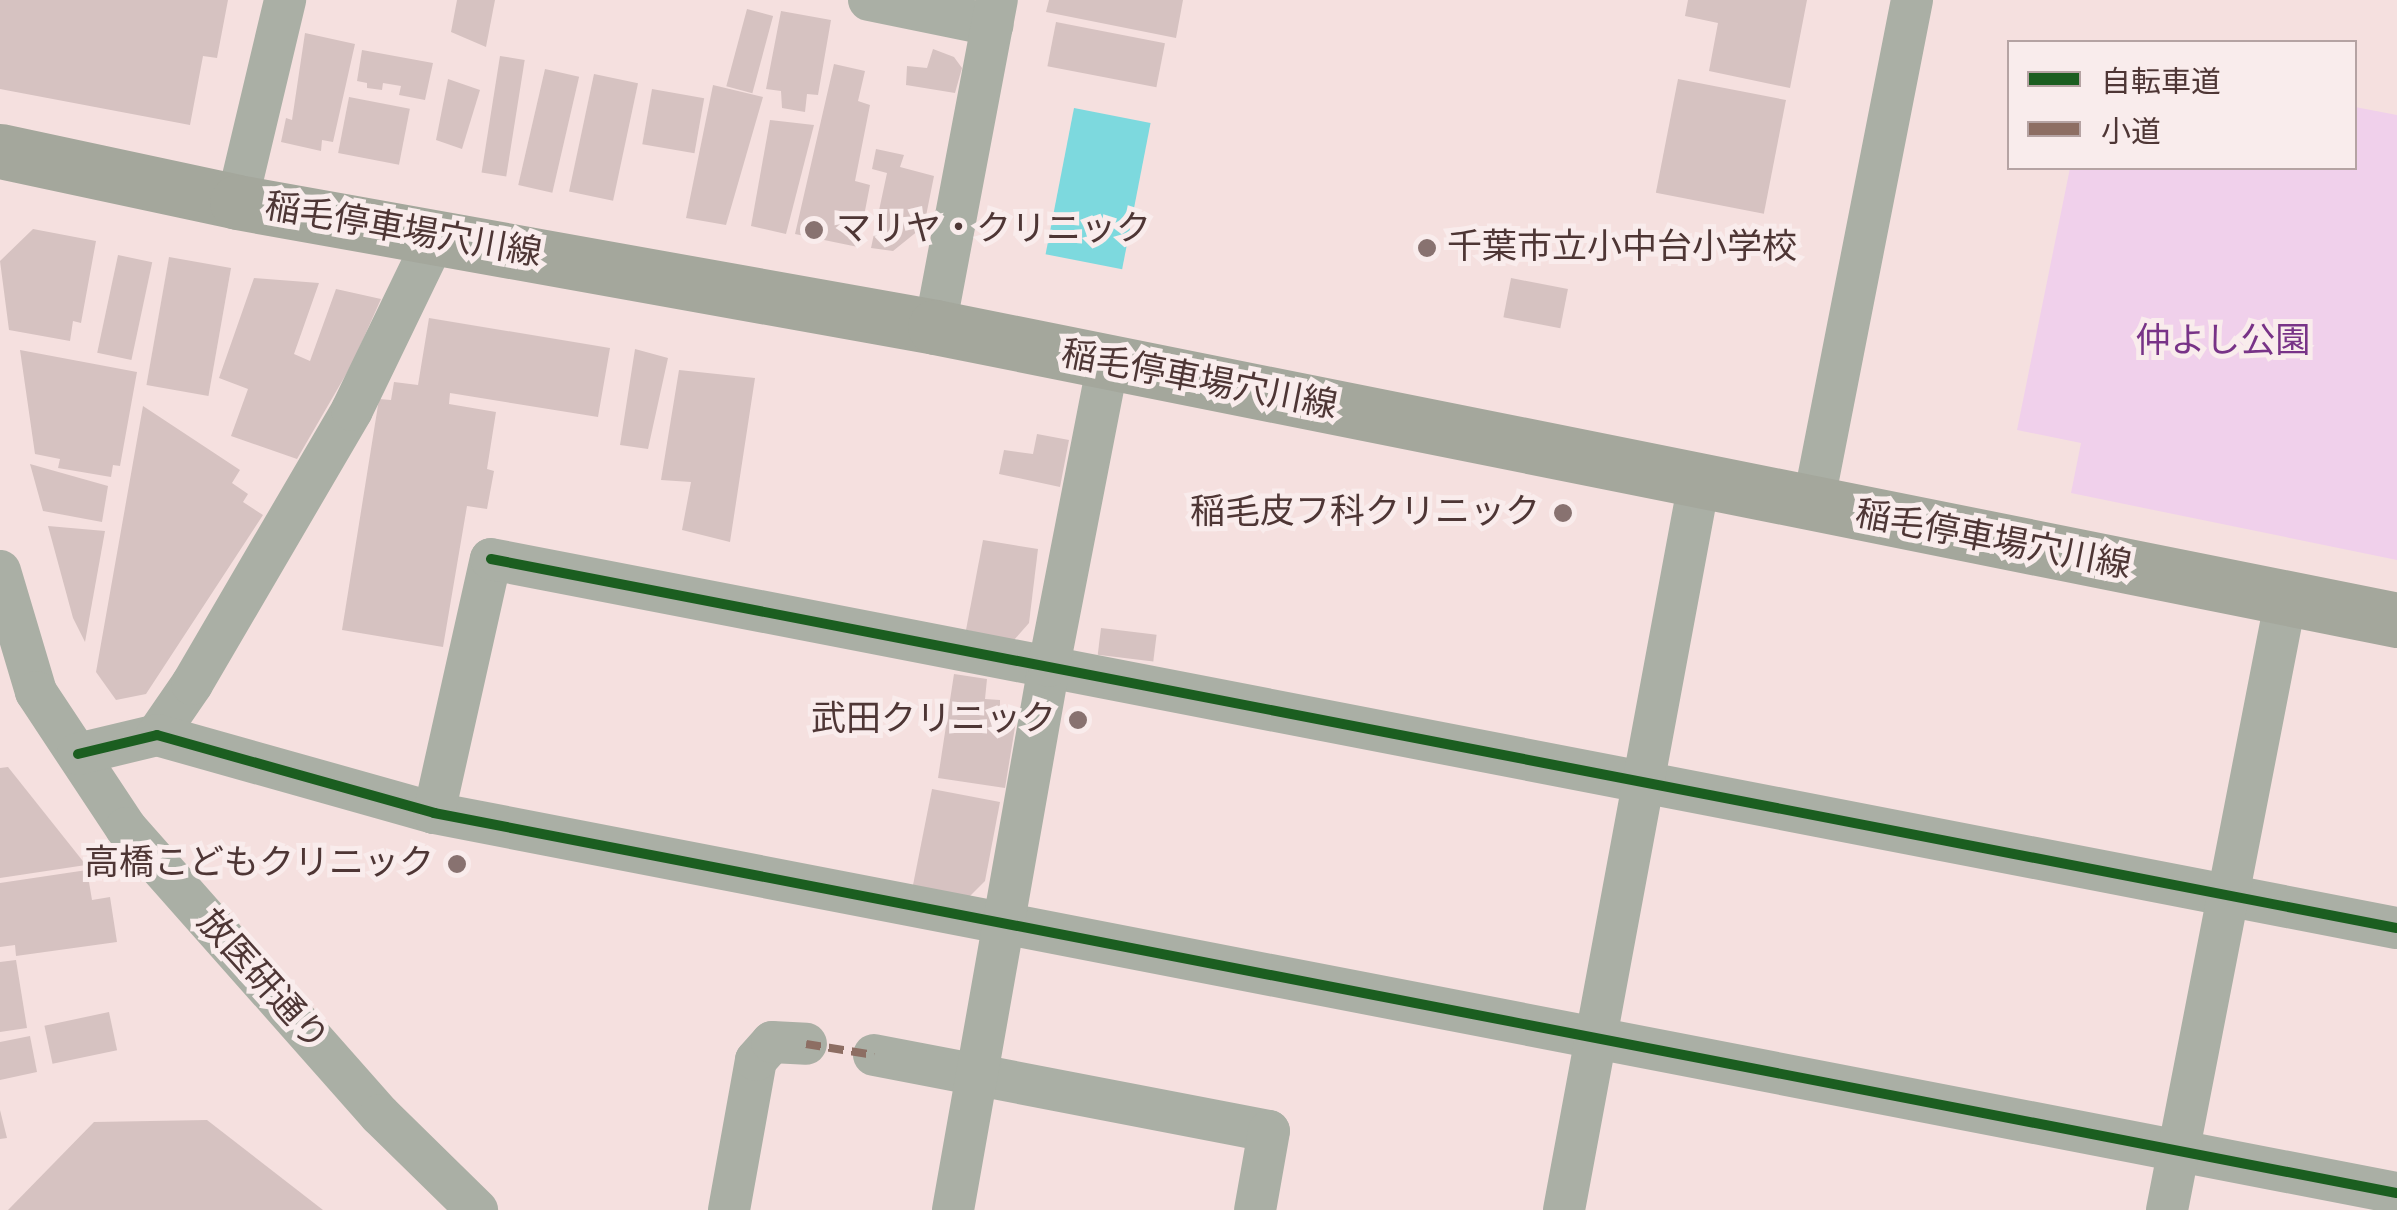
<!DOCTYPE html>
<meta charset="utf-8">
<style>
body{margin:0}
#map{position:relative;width:2397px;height:1210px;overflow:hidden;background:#f5e0df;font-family:"Alegreya Sans","Noto Sans JP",sans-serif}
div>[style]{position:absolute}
.green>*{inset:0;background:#f0d0eb}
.water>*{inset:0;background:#7dd9de;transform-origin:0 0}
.building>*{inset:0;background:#d6c2c1;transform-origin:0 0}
.minor>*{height:42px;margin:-21px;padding:0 21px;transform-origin:21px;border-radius:21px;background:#aaafa5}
.major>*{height:55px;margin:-27.5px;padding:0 27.5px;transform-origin:27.5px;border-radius:27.5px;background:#a4a79c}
.quiet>*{height:8px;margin-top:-4px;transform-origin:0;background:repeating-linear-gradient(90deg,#8d6e63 0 15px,transparent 0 23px)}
.cycleway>*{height:10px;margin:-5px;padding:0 5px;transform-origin:5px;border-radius:5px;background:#1b5e20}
.dots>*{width:28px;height:28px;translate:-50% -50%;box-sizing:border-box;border:5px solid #f9ecec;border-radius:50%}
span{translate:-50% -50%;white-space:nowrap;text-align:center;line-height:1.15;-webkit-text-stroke:10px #f9ecec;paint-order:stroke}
.poi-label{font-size:35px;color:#4e3635}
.left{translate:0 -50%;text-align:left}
.right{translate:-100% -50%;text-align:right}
.street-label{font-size:35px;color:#4e3635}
.park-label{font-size:35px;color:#783387}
.legend{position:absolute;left:2007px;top:40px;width:350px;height:130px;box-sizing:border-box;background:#f9ecec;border:2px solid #b5a3a3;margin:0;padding:12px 18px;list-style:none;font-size:30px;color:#4e3635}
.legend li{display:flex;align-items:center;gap:20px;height:50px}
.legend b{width:50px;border:2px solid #b5a3a3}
</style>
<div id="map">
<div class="green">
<i style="clip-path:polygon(2355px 107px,2397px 115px,2397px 560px,2071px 493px,2081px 443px,2017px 430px,2070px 168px,2354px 168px)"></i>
</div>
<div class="water">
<i style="left:1074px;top:108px;width:78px;height:149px;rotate:11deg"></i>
</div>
<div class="building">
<i style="clip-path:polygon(0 0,228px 0,217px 58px,203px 56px,190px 125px,0 89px)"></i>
<i style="clip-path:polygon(457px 0,495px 0,486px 47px,451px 32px)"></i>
<i style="clip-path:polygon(1049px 0,1183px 0,1176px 38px,1046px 12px)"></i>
<i style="clip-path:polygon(1688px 0,1807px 0,1790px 88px,1709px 71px,1718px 23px,1685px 16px)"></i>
<i style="left:747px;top:9px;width:27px;height:80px;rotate:15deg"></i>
<i style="clip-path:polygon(781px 11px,831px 20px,818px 95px,807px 94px,805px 112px,782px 108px,781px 91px,766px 89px)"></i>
<i style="left:1056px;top:22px;width:111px;height:45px;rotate:11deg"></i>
<i style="clip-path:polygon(305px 33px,355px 44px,333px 142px,322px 140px,321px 151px,281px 142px,286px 118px,292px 120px)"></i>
<i style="clip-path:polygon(933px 49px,954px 57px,962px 68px,955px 93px,906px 85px,907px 66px,927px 68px)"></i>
<i style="clip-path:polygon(362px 50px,433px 63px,425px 100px,399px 95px,401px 86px,383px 83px,382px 90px,367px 88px,367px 83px,357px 81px)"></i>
<i style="left:500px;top:56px;width:25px;height:118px;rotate:9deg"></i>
<i style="clip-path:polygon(834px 64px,865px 71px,858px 101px,870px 105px,855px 181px,870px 185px,858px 247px,795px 234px)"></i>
<i style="left:545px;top:69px;width:35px;height:119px;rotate:13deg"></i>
<i style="left:594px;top:74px;width:45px;height:120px;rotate:12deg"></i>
<i style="clip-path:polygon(448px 79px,480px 90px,462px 149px,436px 140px)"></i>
<i style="left:1678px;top:79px;width:110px;height:116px;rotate:11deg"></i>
<i style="clip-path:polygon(713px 85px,763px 97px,726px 225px,686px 218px)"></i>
<i style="left:652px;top:89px;width:53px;height:56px;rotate:10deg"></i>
<i style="left:349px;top:97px;width:62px;height:57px;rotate:11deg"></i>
<i style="clip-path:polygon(770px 120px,814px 125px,786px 234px,751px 226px)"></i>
<i style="clip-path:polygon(876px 149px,904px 155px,900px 167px,934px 176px,924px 226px,893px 251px,871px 248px,887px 173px,872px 169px)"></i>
<i style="clip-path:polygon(33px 229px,96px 241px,81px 323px,73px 321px,70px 341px,9px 330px,0 261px)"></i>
<i style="left:118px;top:255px;width:35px;height:100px;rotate:12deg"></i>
<i style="left:169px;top:257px;width:63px;height:130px;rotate:10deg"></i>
<i style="clip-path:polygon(254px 278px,319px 283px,294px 354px,310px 361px,336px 289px,381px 299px,352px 364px,297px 459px,231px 436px,248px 389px,219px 378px)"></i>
<i style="left:1511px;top:278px;width:58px;height:40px;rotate:11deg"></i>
<i style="clip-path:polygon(429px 318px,610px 348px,598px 417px,450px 393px,449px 404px,496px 412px,487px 469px,494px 471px,487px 509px,467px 506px,443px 647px,342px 630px,379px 399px,391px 400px,394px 382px,418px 385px)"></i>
<i style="clip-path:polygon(635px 349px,668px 358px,648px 449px,620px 445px)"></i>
<i style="clip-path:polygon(20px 350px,137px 372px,120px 466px,113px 465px,111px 477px,58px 468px,60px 459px,35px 454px)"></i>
<i style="clip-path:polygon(679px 370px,755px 378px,730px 542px,682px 530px,691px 482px,661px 480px)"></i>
<i style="clip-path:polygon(143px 406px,240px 470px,232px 483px,248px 494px,243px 502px,263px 515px,146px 694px,116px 700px,96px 672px)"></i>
<i style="clip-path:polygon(1037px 434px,1069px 440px,1060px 487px,999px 474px,1004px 450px,1033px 454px)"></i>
<i style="clip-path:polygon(30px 464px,108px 486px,102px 522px,43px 511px)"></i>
<i style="clip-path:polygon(48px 526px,105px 531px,85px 642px,73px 618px)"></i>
<i style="clip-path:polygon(983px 540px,1038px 549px,1029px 623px,1013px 641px,966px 630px)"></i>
<i style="left:1101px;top:628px;width:56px;height:27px;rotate:7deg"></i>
<i style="clip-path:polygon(954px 674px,987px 679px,985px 699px,1000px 700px,1000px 712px,1017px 715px,1005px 788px,938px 778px)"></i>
<i style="clip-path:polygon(8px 767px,86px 865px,0 878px,0 768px)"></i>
<i style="clip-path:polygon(932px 789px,1000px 802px,985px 881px,967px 899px,913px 885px)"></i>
<i style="clip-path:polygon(87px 870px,92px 900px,110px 897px,117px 942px,16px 956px,15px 945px,0 947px,0 883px)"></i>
<i style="clip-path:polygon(16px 960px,27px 1028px,0 1032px,0 962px)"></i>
<i style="left:109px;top:1012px;width:39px;height:66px;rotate:78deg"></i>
<i style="clip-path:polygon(30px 1036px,37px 1072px,0 1080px,0 1042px)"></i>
<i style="clip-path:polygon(0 1110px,7px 1138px,0 1139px)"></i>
<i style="clip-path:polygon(207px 1120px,323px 1210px,8px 1210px,94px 1122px)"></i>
</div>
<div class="minor">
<i style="left:869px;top:0;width:126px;rotate:11.5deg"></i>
<i style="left:237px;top:202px;width:208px;rotate:-76.6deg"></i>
<i style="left:935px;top:327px;width:333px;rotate:-79.3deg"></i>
<i style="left:1813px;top:505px;width:515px;rotate:-78.91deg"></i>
<i style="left:0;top:571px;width:126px;rotate:73.4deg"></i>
<i style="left:36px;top:692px;width:163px;rotate:56.5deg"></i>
<i style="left:126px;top:828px;width:383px;rotate:48.5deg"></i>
<i style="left:380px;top:1115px;width:136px;rotate:44.4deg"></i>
<i style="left:157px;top:735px;width:62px;rotate:-55.5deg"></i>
<i style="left:192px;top:684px;width:317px;rotate:-59.7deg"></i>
<i style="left:352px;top:410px;width:193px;rotate:-64.2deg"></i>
<i style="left:78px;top:754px;width:81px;rotate:-13.5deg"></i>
<i style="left:157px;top:735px;width:288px;rotate:15.7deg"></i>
<i style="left:434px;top:813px;width:1999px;rotate:10.96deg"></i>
<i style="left:434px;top:813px;width:260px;rotate:-77.4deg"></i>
<i style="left:491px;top:559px;width:1941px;rotate:10.96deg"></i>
<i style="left:874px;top:1055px;width:402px;rotate:10.9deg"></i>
<i style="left:1269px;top:1131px;width:80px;rotate:100deg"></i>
<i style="left:729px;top:1210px;width:152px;rotate:-79.8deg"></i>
<i style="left:756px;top:1060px;width:24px;rotate:-48deg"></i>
<i style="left:772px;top:1042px;width:34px;rotate:3deg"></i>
<i style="left:953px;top:1210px;width:552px;rotate:-79.99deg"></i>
<i style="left:1049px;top:666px;width:309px;rotate:-79deg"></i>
<i style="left:1564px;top:1210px;width:740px;rotate:-79.49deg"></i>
<i style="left:2167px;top:1210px;width:623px;rotate:-79deg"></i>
</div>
<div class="major">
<i style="left:0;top:151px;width:242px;rotate:12.1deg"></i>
<i style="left:237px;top:202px;width:709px;rotate:10.15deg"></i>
<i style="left:935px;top:327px;width:1491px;rotate:11.33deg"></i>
</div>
<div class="quiet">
<i style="left:806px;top:1044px;width:69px;rotate:9.2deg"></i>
</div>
<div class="cycleway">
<i style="left:491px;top:559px;width:1941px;rotate:10.96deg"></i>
<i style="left:78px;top:754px;width:81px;rotate:-13.5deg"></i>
<i style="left:157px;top:735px;width:288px;rotate:15.7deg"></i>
<i style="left:434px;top:813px;width:1999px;rotate:10.96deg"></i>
</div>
<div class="dots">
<i style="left:814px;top:230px;background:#887270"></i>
<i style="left:1427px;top:248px;background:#887270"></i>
<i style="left:1563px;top:513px;background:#887270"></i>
<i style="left:1078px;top:720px;background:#887270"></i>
<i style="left:457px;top:864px;background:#887270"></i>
</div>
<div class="poi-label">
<span class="left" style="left:836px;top:230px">マリヤ・クリニック</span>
<span class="left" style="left:1447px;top:248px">千葉市立小中台小学校</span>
<span class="right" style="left:1540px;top:513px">稲毛皮フ科クリニック</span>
<span class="right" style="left:1056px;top:720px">武田クリニック</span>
<span class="right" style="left:434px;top:864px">高橋こどもクリニック</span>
</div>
<div class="street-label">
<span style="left:403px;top:231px;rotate:10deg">稲毛停車場穴川線</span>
<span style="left:1199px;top:381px;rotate:11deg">稲毛停車場穴川線</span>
<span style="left:1993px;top:541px;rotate:11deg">稲毛停車場穴川線</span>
<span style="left:262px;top:981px;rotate:48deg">放医研通り</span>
</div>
<div class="park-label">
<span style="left:2223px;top:342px">仲よし公園</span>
</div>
<ul class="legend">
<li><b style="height:12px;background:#1b5e20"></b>自転車道</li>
<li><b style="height:12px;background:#8d6e63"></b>小道</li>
</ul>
</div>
